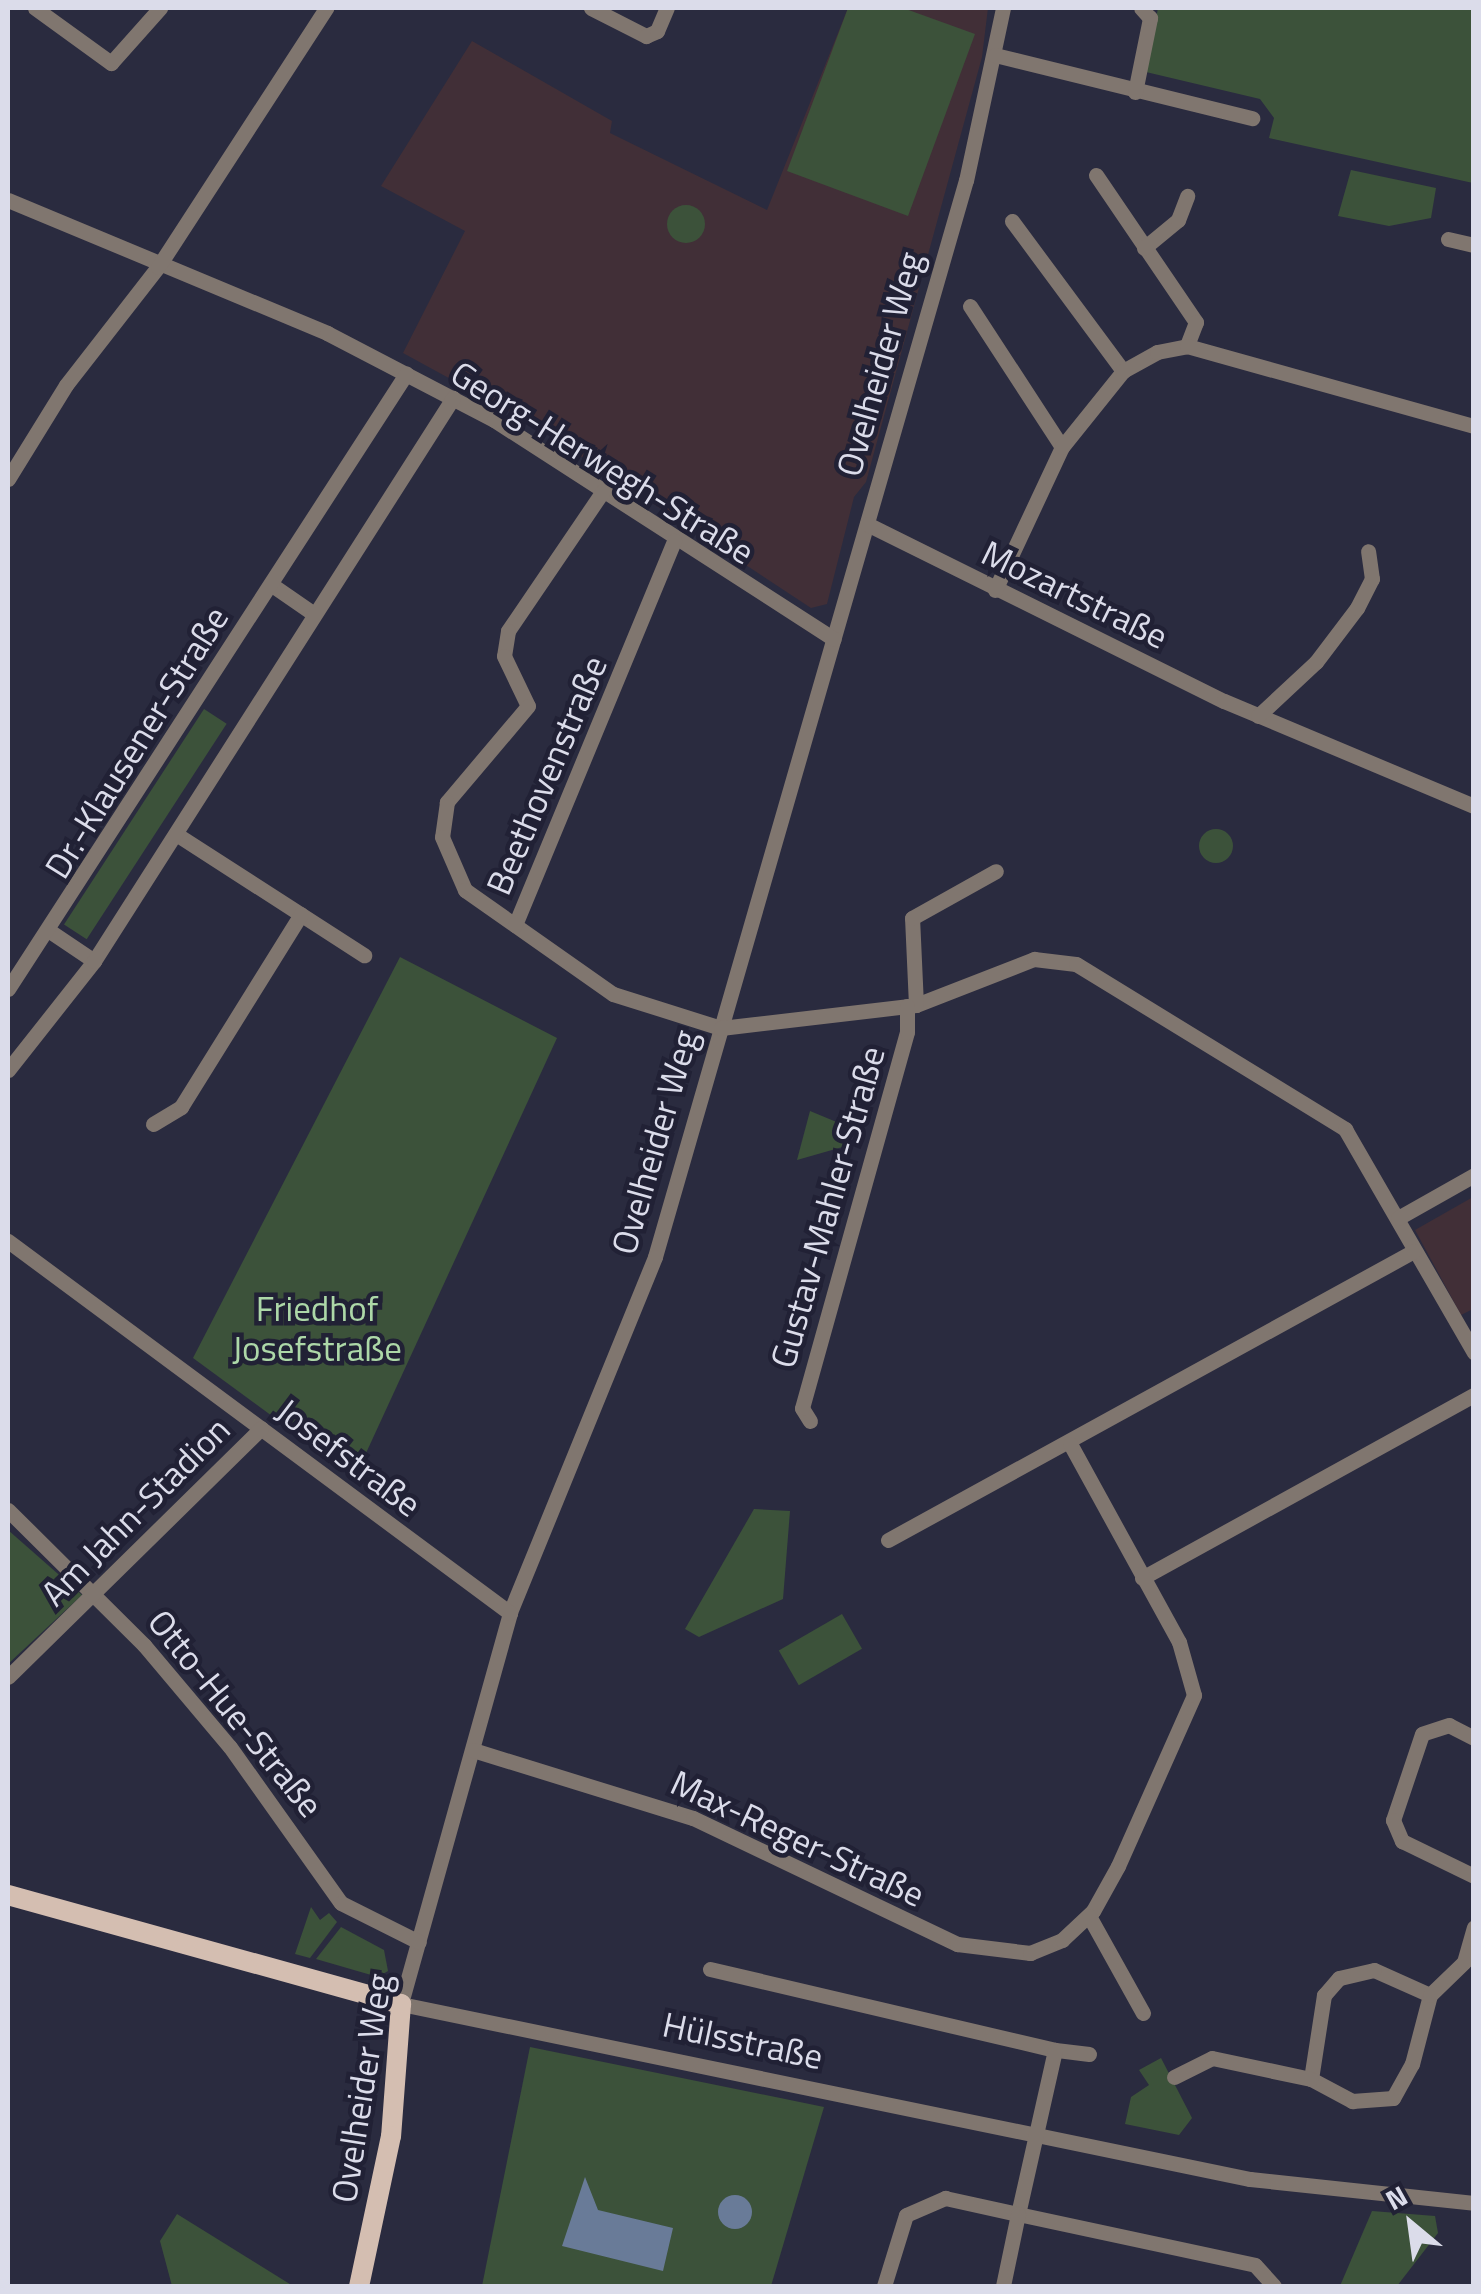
<!DOCTYPE html>
<meta charset="utf-8">
<style>
body{margin:0}
#map{position:relative;width:1481px;height:2294px;overflow:hidden;background:#2a2b3f;font-family:"Titillium Web",sans-serif}
div>[style]{position:absolute}
.education>*{inset:0;background:#412f37}
.green>*{inset:0;background:#3c523a;transform-origin:0 0}
.round{border-radius:50%}
.water>*{inset:0;background:#697b98}
.minor>*{height:15px;margin:-7.5px;padding:0 7.5px;transform-origin:7.5px;border-radius:7.5px;background:#80766f}
.major>*{height:20px;margin:-10px;padding:0 10px;transform-origin:10px;border-radius:10px;background:#d4beb1}
span{translate:-50% -50%;white-space:nowrap;text-align:center;line-height:1.15;-webkit-text-stroke:9px #212135;paint-order:stroke}
.street-label{font-size:35px;color:#dbdcea}
.park-label{font-size:35px;color:#add8a8}
.frame{position:absolute;inset:0;border:10px solid #dbdcea;pointer-events:none}
.north{position:absolute;left:1361px;top:2174px;width:100px;height:100px;-webkit-text-stroke:8px #212135;paint-order:stroke;rotate:331deg;font-size:28px;font-weight:700;line-height:40px;text-align:center;color:#dbdcea}
.north::after{content:'';display:block;margin:auto;width:35px;height:45px;background:#dbdcea;clip-path:polygon(50% 0,100% 100%,50% 72%,0 100%)}
</style>
<div id="map">
<div class="education">
<i style="clip-path:polygon(848px 8px,988px 8px,982px 57px,866px 482px,854px 497px,827px 604px,811px 608px,529px 422px,403px 353px,465px 231px,381px 186px,472px 41px,612px 121px,610px 133px,767px 210px)"></i>
<i style="clip-path:polygon(1473px 1197px,1473px 1309px,1461px 1315px,1415px 1230px)"></i>
</div>
<div class="green">
<i style="clip-path:polygon(848px 8px,903px 8px,975px 34px,908px 216px,787px 171px)"></i>
<i style="clip-path:polygon(1158px 8px,1473px 8px,1473px 183px,1269px 138px,1274px 118px,1260px 99px,1146px 72px)"></i>
<i style="clip-path:polygon(1351px 170px,1436px 188px,1431px 218px,1389px 226px,1338px 216px)"></i>
<i class="round" style="left:667px;top:205px;width:38px;height:38px"></i>
<i style="left:204px;top:709px;width:27px;height:257px;rotate:33deg"></i>
<i class="round" style="left:1199px;top:829px;width:34px;height:34px"></i>
<i style="clip-path:polygon(400px 957px,557px 1038px,355px 1477px,193px 1358px)"></i>
<i style="clip-path:polygon(810px 1111px,851px 1128px,846px 1146px,797px 1160px)"></i>
<i style="clip-path:polygon(754px 1509px,790px 1511px,783px 1599px,699px 1637px,685px 1629px)"></i>
<i style="clip-path:polygon(8px 1530px,82px 1595px,8px 1664px)"></i>
<i style="left:842px;top:1614px;width:40px;height:73px;rotate:60deg"></i>
<i style="clip-path:polygon(311px 1907px,320px 1920px,329px 1913px,337px 1922px,310px 1958px,295px 1954px)"></i>
<i style="clip-path:polygon(341px 1927px,384px 1950px,388px 1971px,378px 1977px,316px 1959px)"></i>
<i style="clip-path:polygon(530px 2047px,824px 2107px,771px 2286px,482px 2286px)"></i>
<i style="clip-path:polygon(1161px 2058px,1192px 2118px,1179px 2135px,1125px 2124px,1131px 2097px,1149px 2085px,1139px 2070px)"></i>
<i style="clip-path:polygon(1372px 2211px,1435px 2216px,1438px 2233px,1397px 2286px,1340px 2286px)"></i>
<i style="clip-path:polygon(177px 2214px,293px 2286px,172px 2286px,160px 2241px)"></i>
</div>
<div class="water">
<i style="clip-path:polygon(585px 2177px,598px 2210px,673px 2228px,663px 2271px,562px 2246px)"></i>
<i class="round" style="left:718px;top:2195px;width:34px;height:34px"></i>
</div>
<div class="minor">
<i style="left:35px;top:8px;width:94px;rotate:35.9deg"></i>
<i style="left:111px;top:63px;width:74px;rotate:-48.3deg"></i>
<i style="left:591px;top:8px;width:62px;rotate:27deg"></i>
<i style="left:646px;top:36px;width:12px;rotate:-24deg"></i>
<i style="left:657px;top:31px;width:25px;rotate:-67deg"></i>
<i style="left:1003px;top:8px;width:176px;rotate:102.1deg"></i>
<i style="left:966px;top:180px;width:1121px;rotate:106.11deg"></i>
<i style="left:655px;top:1257px;width:384px;rotate:112.2deg"></i>
<i style="left:510px;top:1613px;width:406px;rotate:105.6deg"></i>
<i style="left:401px;top:2004px;width:867px;rotate:11.65deg"></i>
<i style="left:1250px;top:2179px;width:225px;rotate:6.1deg"></i>
<i style="left:995px;top:55px;width:265px;rotate:13.8deg"></i>
<i style="left:1135px;top:92px;width:76px;rotate:-78.5deg"></i>
<i style="left:1150px;top:18px;width:13px;rotate:-132deg"></i>
<i style="left:1096px;top:175px;width:178px;rotate:55.8deg"></i>
<i style="left:1196px;top:322px;width:26px;rotate:111deg"></i>
<i style="left:8px;top:200px;width:346px;rotate:22.6deg"></i>
<i style="left:327px;top:333px;width:188px;rotate:27.5deg"></i>
<i style="left:494px;top:420px;width:404px;rotate:32.8deg"></i>
<i style="left:1012px;top:221px;width:187px;rotate:53.5deg"></i>
<i style="left:1448px;top:239px;width:27px;rotate:13deg"></i>
<i style="left:1144px;top:248px;width:44px;rotate:-39.5deg"></i>
<i style="left:1178px;top:220px;width:26px;rotate:-69deg"></i>
<i style="left:970px;top:306px;width:168px;rotate:56.9deg"></i>
<i style="left:8px;top:479px;width:110px;rotate:-58.3deg"></i>
<i style="left:66px;top:385px;width:150px;rotate:-52.1deg"></i>
<i style="left:158px;top:267px;width:309px;rotate:-57deg"></i>
<i style="left:603px;top:491px;width:169px;rotate:124.2deg"></i>
<i style="left:508px;top:631px;width:25px;rotate:99deg"></i>
<i style="left:504px;top:656px;width:55px;rotate:64.4deg"></i>
<i style="left:528px;top:706px;width:126px;rotate:130.2deg"></i>
<i style="left:447px;top:802px;width:35px;rotate:98deg"></i>
<i style="left:442px;top:837px;width:58px;rotate:66.5deg"></i>
<i style="left:465px;top:890px;width:181px;rotate:35.1deg"></i>
<i style="left:613px;top:994px;width:113px;rotate:17.5deg"></i>
<i style="left:721px;top:1028px;width:196px;rotate:-6.7deg"></i>
<i style="left:916px;top:1005px;width:127px;rotate:-21.3deg"></i>
<i style="left:1034px;top:959px;width:42px;rotate:6.8deg"></i>
<i style="left:1076px;top:964px;width:316px;rotate:31.5deg"></i>
<i style="left:1345px;top:1129px;width:258px;rotate:60deg"></i>
<i style="left:867px;top:524px;width:398px;rotate:26.4deg"></i>
<i style="left:1224px;top:701px;width:271px;rotate:22.8deg"></i>
<i style="left:272px;top:585px;width:51px;rotate:34.6deg"></i>
<i style="left:995px;top:590px;width:158px;rotate:-64.9deg"></i>
<i style="left:1062px;top:447px;width:97px;rotate:-51.2deg"></i>
<i style="left:1123px;top:371px;width:39px;rotate:-29deg"></i>
<i style="left:1157px;top:352px;width:31px;rotate:-11deg"></i>
<i style="left:1187px;top:346px;width:298px;rotate:15.6deg"></i>
<i style="left:1258px;top:716px;width:79px;rotate:-43deg"></i>
<i style="left:1316px;top:662px;width:68px;rotate:-52.8deg"></i>
<i style="left:1357px;top:608px;width:33px;rotate:-63deg"></i>
<i style="left:1372px;top:579px;width:28px;rotate:-98deg"></i>
<i style="left:176px;top:834px;width:224px;rotate:32.8deg"></i>
<i style="left:515px;top:925px;width:416px;rotate:-67.5deg"></i>
<i style="left:51px;top:932px;width:52px;rotate:34deg"></i>
<i style="left:8px;top:989px;width:733px;rotate:-57.09deg"></i>
<i style="left:916px;top:1005px;width:87px;rotate:-92.6deg"></i>
<i style="left:912px;top:918px;width:96px;rotate:-29.2deg"></i>
<i style="left:8px;top:1070px;width:139px;rotate:-51.7deg"></i>
<i style="left:94px;top:961px;width:668px;rotate:-57.48deg"></i>
<i style="left:153px;top:1124px;width:33px;rotate:-31deg"></i>
<i style="left:181px;top:1107px;width:227px;rotate:-58.1deg"></i>
<i style="left:1398px;top:1218px;width:87px;rotate:-29.5deg"></i>
<i style="left:8px;top:1241px;width:625px;rotate:36.54deg"></i>
<i style="left:810px;top:1421px;width:15px;rotate:-122deg"></i>
<i style="left:802px;top:1408px;width:390px;rotate:-74.4deg"></i>
<i style="left:907px;top:1032px;width:26px;rotate:-90deg"></i>
<i style="left:8px;top:1510px;width:192px;rotate:44.8deg"></i>
<i style="left:144px;top:1645px;width:133px;rotate:49.9deg"></i>
<i style="left:230px;top:1747px;width:191px;rotate:54.6deg"></i>
<i style="left:341px;top:1903px;width:87px;rotate:26.6deg"></i>
<i style="left:888px;top:1540px;width:600px;rotate:-28.79deg"></i>
<i style="left:1142px;top:1578px;width:379px;rotate:-28.9deg"></i>
<i style="left:8px;top:1677px;width:355px;rotate:-44.5deg"></i>
<i style="left:1474px;top:1738px;width:28px;rotate:-153deg"></i>
<i style="left:1449px;top:1725px;width:28px;rotate:162deg"></i>
<i style="left:1422px;top:1734px;width:91px;rotate:108.6deg"></i>
<i style="left:1393px;top:1820px;width:23px;rotate:67deg"></i>
<i style="left:1402px;top:1841px;width:80px;rotate:25.9deg"></i>
<i style="left:473px;top:1750px;width:230px;rotate:17.2deg"></i>
<i style="left:693px;top:1818px;width:293px;rotate:25.5deg"></i>
<i style="left:957px;top:1944px;width:74px;rotate:7deg"></i>
<i style="left:1030px;top:1953px;width:35px;rotate:-22deg"></i>
<i style="left:1062px;top:1940px;width:42px;rotate:-43.1deg"></i>
<i style="left:1093px;top:1911px;width:51px;rotate:-60.9deg"></i>
<i style="left:1118px;top:1866px;width:187px;rotate:-66deg"></i>
<i style="left:1194px;top:1695px;width:55px;rotate:-105.8deg"></i>
<i style="left:1179px;top:1642px;width:226px;rotate:-118.8deg"></i>
<i style="left:1089px;top:1916px;width:111px;rotate:60.9deg"></i>
<i style="left:710px;top:1969px;width:354px;rotate:13.2deg"></i>
<i style="left:1430px;top:1995px;width:61px;rotate:-155.9deg"></i>
<i style="left:1374px;top:1970px;width:36px;rotate:167deg"></i>
<i style="left:1339px;top:1978px;width:23px;rotate:131deg"></i>
<i style="left:1324px;top:1995px;width:85px;rotate:98.8deg"></i>
<i style="left:1311px;top:2079px;width:47px;rotate:28.2deg"></i>
<i style="left:1352px;top:2101px;width:41px;rotate:-4.2deg"></i>
<i style="left:1393px;top:2098px;width:39px;rotate:-61deg"></i>
<i style="left:1412px;top:2064px;width:71px;rotate:-75.4deg"></i>
<i style="left:1430px;top:1995px;width:47px;rotate:-44.1deg"></i>
<i style="left:1464px;top:1962px;width:36px;rotate:-74deg"></i>
<i style="left:1089px;top:2054px;width:34px;rotate:-173deg"></i>
<i style="left:1055px;top:2050px;width:168px;rotate:102.7deg"></i>
<i style="left:1018px;top:2214px;width:242px;rotate:12.1deg"></i>
<i style="left:1255px;top:2265px;width:28px;rotate:48deg"></i>
<i style="left:1174px;top:2077px;width:42px;rotate:-26.6deg"></i>
<i style="left:1212px;top:2058px;width:101px;rotate:12deg"></i>
<i style="left:884px;top:2286px;width:74px;rotate:-72.8deg"></i>
<i style="left:906px;top:2215px;width:43px;rotate:-23.6deg"></i>
<i style="left:945px;top:2198px;width:75px;rotate:12.4deg"></i>
<i style="left:1018px;top:2214px;width:74px;rotate:101.8deg"></i>
</div>
<div class="major">
<i style="left:8px;top:1895px;width:408px;rotate:15.5deg"></i>
<i style="left:401px;top:2004px;width:132px;rotate:94.3deg"></i>
<i style="left:391px;top:2136px;width:153px;rotate:102deg"></i>
</div>
<div class="street-label">
<span style="left:879px;top:364px;rotate:-74deg">Ovelheider Weg</span>
<span style="left:603px;top:462px;rotate:32deg">Georg-Herwegh-Straße</span>
<span style="left:1075px;top:594px;rotate:26deg">Mozartstraße</span>
<span style="left:136px;top:742px;rotate:-58deg">Dr.-Klausener-Straße</span>
<span style="left:546px;top:775px;rotate:-67deg">Beethovenstraße</span>
<span style="left:654px;top:1142px;rotate:-74deg">Ovelheider Weg</span>
<span style="left:827px;top:1207px;rotate:-74deg">Gustav-Mahler-Straße</span>
<span style="left:349px;top:1457px;rotate:37deg">Josefstraße</span>
<span style="left:135px;top:1511px;rotate:-45deg">Am Jahn-Stadion</span>
<span style="left:236px;top:1713px;rotate:51deg">Otto-Hue-Straße</span>
<span style="left:798px;top:1838px;rotate:25deg">Max-Reger-Straße</span>
<span style="left:743px;top:2040px;rotate:12deg">Hülsstraße</span>
<span style="left:361px;top:2088px;rotate:-81deg">Ovelheider Weg</span>
</div>
<div class="park-label">
<span style="left:317px;top:1328px">Friedhof<br>Josefstraße</span>
</div>
<div class="frame"></div>
<div class="north">N</div>
</div>
